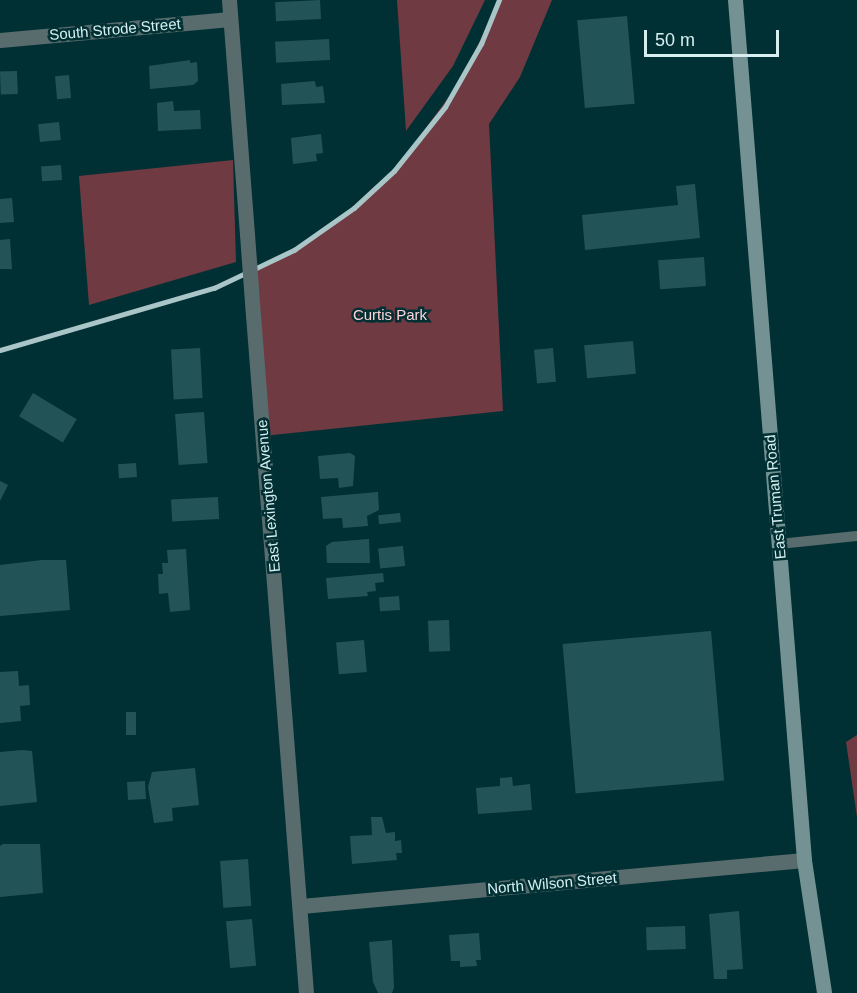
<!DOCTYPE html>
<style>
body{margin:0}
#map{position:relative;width:857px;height:993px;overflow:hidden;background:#003033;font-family:Arial,sans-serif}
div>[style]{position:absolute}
.green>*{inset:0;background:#703a42}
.building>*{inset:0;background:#225457;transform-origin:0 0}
.service>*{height:10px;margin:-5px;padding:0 5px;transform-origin:5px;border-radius:5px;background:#596c6d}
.minor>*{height:15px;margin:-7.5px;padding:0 7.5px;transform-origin:7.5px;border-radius:7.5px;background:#596c6d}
.secondary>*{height:15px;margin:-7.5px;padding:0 7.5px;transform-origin:7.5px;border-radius:7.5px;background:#749193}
.rail>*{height:4.5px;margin:-2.25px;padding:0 2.25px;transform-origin:2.25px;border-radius:2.25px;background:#a9c5c7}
.minor-bridge>*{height:15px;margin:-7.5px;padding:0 7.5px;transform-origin:7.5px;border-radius:7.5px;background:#596c6d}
span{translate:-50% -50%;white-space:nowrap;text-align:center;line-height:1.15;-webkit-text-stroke:5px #003033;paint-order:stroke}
.street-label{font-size:15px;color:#d7eef0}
.park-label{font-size:15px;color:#fed3d7}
.scale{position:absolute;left:644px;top:30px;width:135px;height:27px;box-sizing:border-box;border:3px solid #d7eef0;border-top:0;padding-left:8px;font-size:18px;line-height:21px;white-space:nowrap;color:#d7eef0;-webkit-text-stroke:4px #003033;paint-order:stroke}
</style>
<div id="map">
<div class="green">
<i style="clip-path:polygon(397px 0,485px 0,453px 66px,406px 131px)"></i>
<i style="clip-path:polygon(499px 0,552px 0,520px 77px,489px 124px,503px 411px,263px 436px,250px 274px,294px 250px,353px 208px,394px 171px,462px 79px)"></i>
<i style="clip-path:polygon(233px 160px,236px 262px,89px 305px,79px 176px)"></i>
<i style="clip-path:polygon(857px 735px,857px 817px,846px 742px)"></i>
</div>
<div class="building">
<i style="left:320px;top:0;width:19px;height:45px;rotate:87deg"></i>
<i style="left:627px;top:16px;width:88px;height:50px;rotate:85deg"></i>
<i style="left:329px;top:39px;width:21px;height:54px;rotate:87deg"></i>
<i style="clip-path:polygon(190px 60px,190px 63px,197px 62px,198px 81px,193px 85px,150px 89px,149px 66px)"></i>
<i style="left:17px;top:71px;width:23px;height:17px;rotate:88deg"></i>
<i style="left:69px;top:75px;width:23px;height:14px;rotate:85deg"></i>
<i style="clip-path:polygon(315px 81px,316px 87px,323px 86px,325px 103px,282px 105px,281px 84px)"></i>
<i style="clip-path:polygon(173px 101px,174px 111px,200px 110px,201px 129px,158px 131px,157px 103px)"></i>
<i style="left:59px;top:122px;width:18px;height:21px;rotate:84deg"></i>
<i style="clip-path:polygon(321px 134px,323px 153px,316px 154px,317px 161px,293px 164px,291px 138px)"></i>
<i style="left:61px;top:165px;width:15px;height:20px;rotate:86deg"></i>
<i style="clip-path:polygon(695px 184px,700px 238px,585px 250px,582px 215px,678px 205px,676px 186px)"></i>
<i style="clip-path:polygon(12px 198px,14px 222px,0 223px,0 199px)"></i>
<i style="clip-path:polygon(10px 239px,12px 269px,0 269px,0 240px)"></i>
<i style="left:704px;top:257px;width:29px;height:46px;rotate:86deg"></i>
<i style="left:633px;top:341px;width:33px;height:49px;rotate:85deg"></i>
<i style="left:200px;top:348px;width:50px;height:29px;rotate:87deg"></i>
<i style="left:553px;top:348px;width:34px;height:19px;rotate:85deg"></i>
<i style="left:33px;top:393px;width:51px;height:27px;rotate:31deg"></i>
<i style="left:204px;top:412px;width:51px;height:29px;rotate:86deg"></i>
<i style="clip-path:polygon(350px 453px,355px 456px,353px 486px,339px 488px,338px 478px,320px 479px,318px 456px)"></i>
<i style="left:136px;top:463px;width:14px;height:18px;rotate:86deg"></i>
<i style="clip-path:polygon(0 481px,8px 485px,0 501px)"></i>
<i style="clip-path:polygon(378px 492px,379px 510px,367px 516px,368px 526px,343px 528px,342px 518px,323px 519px,321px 497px)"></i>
<i style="left:218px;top:497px;width:22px;height:47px;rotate:87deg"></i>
<i style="left:400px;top:513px;width:9px;height:22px;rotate:84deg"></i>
<i style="clip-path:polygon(369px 539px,370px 563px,327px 563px,326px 546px,332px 542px)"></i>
<i style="left:403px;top:546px;width:20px;height:25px;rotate:84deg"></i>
<i style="clip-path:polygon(186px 549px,190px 610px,170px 612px,168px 593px,159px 594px,158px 574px,163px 574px,162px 563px,168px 563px,167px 550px)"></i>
<i style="clip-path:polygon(42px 560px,66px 560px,70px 610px,0 616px,0 565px)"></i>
<i style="clip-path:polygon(383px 573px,384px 582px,375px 583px,376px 591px,367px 592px,368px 596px,328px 599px,326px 578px)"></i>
<i style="left:399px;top:596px;width:14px;height:20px;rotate:86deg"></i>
<i style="left:449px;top:620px;width:31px;height:21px;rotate:88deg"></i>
<i style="left:711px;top:631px;width:150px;height:149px;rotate:85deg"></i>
<i style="left:364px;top:640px;width:32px;height:28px;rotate:85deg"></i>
<i style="clip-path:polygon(18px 671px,19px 686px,29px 685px,30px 705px,20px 706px,21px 721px,0 723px,0 672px)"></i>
<i style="left:126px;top:712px;width:10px;height:23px"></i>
<i style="clip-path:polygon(22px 750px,32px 751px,37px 802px,0 806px,0 752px)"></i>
<i style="clip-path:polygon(195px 768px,199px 805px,172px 808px,173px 821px,154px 823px,148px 787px,152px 772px)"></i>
<i style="clip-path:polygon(512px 777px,513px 786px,530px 784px,532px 810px,478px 814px,476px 788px,500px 786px,500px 778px)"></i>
<i style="left:145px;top:781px;width:18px;height:18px;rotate:87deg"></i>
<i style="clip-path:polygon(371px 817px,382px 817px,386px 833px,395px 832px,395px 841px,401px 840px,402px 853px,396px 853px,397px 860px,352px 864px,350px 836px,372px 835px)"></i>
<i style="clip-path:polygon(3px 844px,40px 844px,43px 893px,0 897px,0 846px)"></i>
<i style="left:248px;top:859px;width:47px;height:28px;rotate:86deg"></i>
<i style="clip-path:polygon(739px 911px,743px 969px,727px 970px,727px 979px,714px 979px,709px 914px)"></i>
<i style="left:252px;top:919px;width:47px;height:26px;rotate:85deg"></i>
<i style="left:685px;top:926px;width:23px;height:39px;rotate:88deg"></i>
<i style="clip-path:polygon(479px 933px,481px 960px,476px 960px,477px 966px,460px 967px,460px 961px,451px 961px,449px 935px)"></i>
<i style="clip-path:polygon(392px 940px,394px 988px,392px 993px,378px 993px,373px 982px,369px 942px)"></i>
</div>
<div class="service">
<i style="left:779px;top:544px;width:78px;rotate:-5.9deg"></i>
</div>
<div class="minor">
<i style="left:229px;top:0;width:235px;rotate:85.6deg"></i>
<i style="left:0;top:40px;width:231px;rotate:-5.2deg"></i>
<i style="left:253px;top:315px;width:680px;rotate:85.53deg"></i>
<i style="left:301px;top:906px;width:505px;rotate:-5.23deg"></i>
</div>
<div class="secondary">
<i style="left:735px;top:0;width:863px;rotate:85.41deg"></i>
<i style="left:804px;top:860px;width:134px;rotate:81.4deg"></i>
</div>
<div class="rail">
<i style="left:0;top:350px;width:223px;rotate:-16.2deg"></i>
<i style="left:214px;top:288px;width:89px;rotate:-25.4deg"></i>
<i style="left:294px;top:250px;width:73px;rotate:-35deg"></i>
<i style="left:354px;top:208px;width:54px;rotate:-42.8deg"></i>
<i style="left:394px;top:171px;width:82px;rotate:-51.4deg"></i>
<i style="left:445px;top:107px;width:73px;rotate:-60.3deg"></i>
<i style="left:481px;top:44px;width:48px;rotate:-67.8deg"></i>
</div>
<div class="minor-bridge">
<i style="left:247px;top:234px;width:81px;rotate:85.8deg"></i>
</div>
<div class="street-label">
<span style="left:115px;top:29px;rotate:-5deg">South Strode Street</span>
<span style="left:268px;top:496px;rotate:-95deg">East Lexington Avenue</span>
<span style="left:775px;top:497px;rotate:-95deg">East Truman Road</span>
<span style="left:552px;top:883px;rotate:-5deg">North Wilson Street</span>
</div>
<div class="park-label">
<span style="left:390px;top:315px">Curtis Park</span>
</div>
<div class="scale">50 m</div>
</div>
